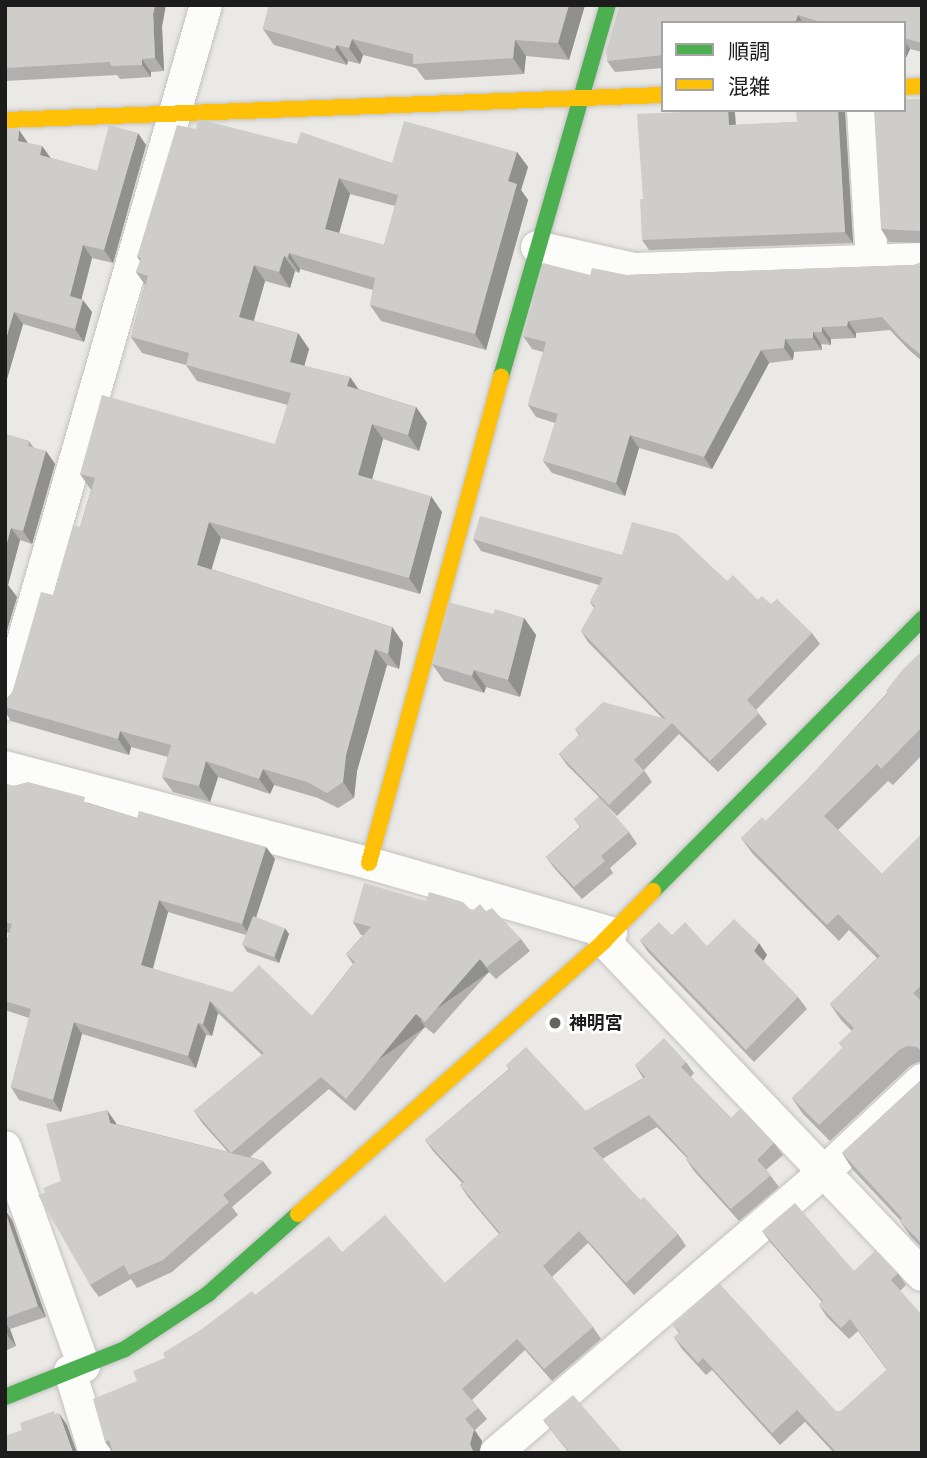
<!DOCTYPE html>
<meta charset="utf-8">
<style>
body{margin:0}
#map{position:relative;width:927px;height:1458px;overflow:hidden;background:#eae9e5;font-family:"Asap Condensed","Noto Sans JP",sans-serif}
div>[style]{position:absolute}
.roads{filter:drop-shadow(0 0 2px #c3c2c1) drop-shadow(0 0 2px #c3c2c1)}
.street>*{height:32px;margin:-16px;padding:0 16px;transform-origin:16px;border-radius:16px;background:#fcfcfb}
.fast>*{height:16px;margin:-8px;padding:0 8px;transform-origin:8px;border-radius:8px;background:#4caf50}
.slow>*{height:16px;margin:-8px;padding:0 8px;transform-origin:8px;border-radius:8px;background:#ffc107}
.wall>*{inset:0;background:#b1b0ae}
.shaded-wall>*{inset:0;background:#90908d;transform-origin:0 0}
.building>*{inset:0;background:#cecdca;transform-origin:0 0}
.dots>*{width:19px;height:19px;translate:-50% -50%;box-sizing:border-box;border:4px solid #fff;border-radius:50%}
span{translate:-50% -50%;white-space:nowrap;text-align:center;line-height:1.15;-webkit-text-stroke:5px #fff;paint-order:stroke}
.poi-label{font-size:18px;color:#1c1c1c;font-weight:700}
.left{translate:0 -50%;text-align:left}
.frame{position:absolute;inset:0;border:7px solid #1c1c1c;pointer-events:none}
.legend{position:absolute;left:661px;top:21px;width:245px;height:91px;box-sizing:border-box;background:#fff;border:2px solid #a4a4a4;margin:0;padding:9px 12px;list-style:none;font-size:21px;color:#1c1c1c}
.legend li{display:flex;align-items:center;gap:14px;height:35px}
.legend b{width:35px;border:2px solid #a4a4a4}
</style>
<div id="map">
<div class="roads">
<div class="street">
<i style="left:863px;top:110px;width:151px;rotate:86.6deg"></i>
<i style="left:537px;top:247px;width:100px;rotate:12.7deg"></i>
<i style="left:635px;top:269px;width:287px;rotate:-2deg"></i>
<i style="left:5px;top:704px;width:727px;rotate:-73.96deg"></i>
<i style="left:5px;top:767px;width:376px;rotate:14.8deg"></i>
<i style="left:369px;top:863px;width:252px;rotate:16.1deg"></i>
<i style="left:604px;top:941px;width:461px;rotate:46.4deg"></i>
<i style="left:5px;top:1147px;width:233px;rotate:70.2deg"></i>
<i style="left:70px;top:1371px;width:86px;rotate:73deg"></i>
<i style="left:496px;top:1453px;width:430px;rotate:-40.6deg"></i>
<i style="left:823px;top:1173px;width:136px;rotate:-43.2deg"></i>
</div>
<div class="fast">
<i style="left:501px;top:377px;width:387px;rotate:-74deg"></i>
<i style="left:653px;top:891px;width:383px;rotate:-45.3deg"></i>
<i style="left:5px;top:1397px;width:129px;rotate:-21.8deg"></i>
<i style="left:125px;top:1349px;width:100px;rotate:-33.5deg"></i>
<i style="left:208px;top:1294px;width:120px;rotate:-41.6deg"></i>
</div>
<div class="slow">
<i style="left:904px;top:87px;width:18px;rotate:-3deg"></i>
<i style="left:5px;top:120px;width:658px;rotate:-2.18deg"></i>
<i style="left:369px;top:863px;width:504px;rotate:-74.8deg"></i>
<i style="left:298px;top:1214px;width:410px;rotate:-41.7deg"></i>
<i style="left:604px;top:941px;width:70px;rotate:-45.6deg"></i>
</div>
</div>
<div class="wall">
<i style="clip-path:polygon(5px 5px,162px 27px,164px 71px,151px 72px,151px 77px,120px 79px,117px 75px,5px 81px)"></i>
<i style="clip-path:polygon(269px 5px,585px 5px,569px 60px,526px 56px,524px 74px,425px 80px,416px 68px,363px 55px,360px 64px,348px 61px,347px 65px,274px 45px,263px 29px)"></i>
<i style="clip-path:polygon(640px 5px,922px 5px,922px 52px,910px 49px,904px 62px,904px 23px,663px 23px,663px 68px,615px 72px,607px 61px)"></i>
<i style="clip-path:polygon(922px 99px,922px 243px,889px 242px,881px 229px)"></i>
<i style="clip-path:polygon(684px 110px,733px 110px,735px 113px,736px 125px,797px 122px,845px 112px,853px 243px,649px 250px,642px 240px,643px 199px)"></i>
<i style="clip-path:polygon(evenodd,196px 129px,297px 144px,392px 163px,517px 152px,528px 167px,521px 190px,528px 200px,486px 350px,381px 321px,370px 305px,373px 290px,300px 269px,299px 273px,295px 271px,290px 288px,265px 281px,254px 321px,298px 333px,309px 349px,304px 366px,350px 377px,358px 389px,416px 407px,427px 423px,419px 451px,383px 439px,372px 479px,442px 512px,420px 594px,221px 538px,211px 569px,392px 627px,403px 643px,399px 669px,387px 665px,357px 771px,354px 798px,338px 808px,318px 798px,274px 785px,270px 794px,218px 777px,210px 802px,173px 792px,162px 777px,168px 757px,131px 747px,129px 755px,11px 721px,5px 712px,5px 700px,12px 693px,53px 595px,80px 527px,91px 490px,80px 474px,275px 444px,288px 405px,197px 381px,186px 365px,142px 353px,131px 337px,145px 285px,136px 272px,140px 261px,137px 257px,196px 129px,350px 194px,395px 206px,384px 245px,339px 233px,350px 194px)"></i>
<i style="clip-path:polygon(19px 130px,27px 143px,42px 146px,51px 158px,97px 171px,146px 145px,113px 263px,92px 258px,81px 299px,92px 312px,84px 342px,23px 324px,5px 386px)"></i>
<i style="clip-path:polygon(922px 262px,922px 361px,909px 350px,890px 330px,856px 333px,856px 338px,831px 339px,831px 345px,821px 344px,822px 350px,794px 352px,793px 360px,769px 363px,712px 469px,639px 448px,625px 496px,552px 473px,543px 461px,555px 423px,536px 417px,528px 405px,543px 352px,532px 349px,523px 336px,590px 275px,627px 275px,914px 265px)"></i>
<i style="clip-path:polygon(5px 434px,29px 441px,34px 448px,46px 451px,55px 464px,32px 544px,20px 540px,8px 585px,17px 597px,5px 637px)"></i>
<i style="clip-path:polygon(473px 539px,622px 555px,727px 581px,758px 600px,771px 604px,812px 633px,820px 644px,756px 710px,767px 724px,718px 772px,679px 734px,644px 770px,652px 782px,617px 816px,600px 799px,629px 832px,637px 844px,610px 868px,613px 873px,582px 899px,555px 869px,546px 857px,580px 827px,574px 819px,599px 797px,567px 765px,559px 754px,579px 735px,575px 729px,662px 718px,588px 642px,581px 631px,594px 608px,590px 602px,599px 585px,481px 551px)"></i>
<i style="clip-path:polygon(493px 614px,524px 618px,536px 635px,520px 697px,486px 687px,484px 693px,444px 681px,432px 664px)"></i>
<i style="clip-path:polygon(922px 651px,922px 755px,893px 785px,888px 781px,838px 830px,882px 874px,922px 834px,922px 1062px,918px 1062px,910px 1066px,830px 1141px,803px 1114px,792px 1098px,843px 1048px,839px 1043px,852px 1031px,841px 1020px,830px 1004px,877px 958px,849px 930px,839px 941px,753px 854px,741px 838px,766px 821px,808px 779px,887px 693px)"></i>
<i style="clip-path:polygon(5px 788px,89px 803px,137px 818px,266px 847px,275px 859px,256px 917px,289px 934px,279px 963px,247px 952px,243px 945px,246px 935px,168px 912px,153px 969px,312px 1016px,353px 964px,346px 954px,363px 935px,361px 935px,353px 922px,426px 901px,472px 911px,486px 911px,521px 939px,530px 951px,496px 979px,489px 972px,434px 1034px,425px 1027px,355px 1111px,329px 1089px,250px 1157px,263px 1161px,272px 1173px,232px 1207px,238px 1215px,172px 1272px,137px 1288px,131px 1279px,99px 1297px,90px 1285px,45px 1193px,61px 1181px,116px 1123px,116px 1124px,228px 1152px,203px 1124px,194px 1111px,262px 1055px,218px 1013px,212px 1036px,206px 1035px,196px 1068px,82px 1034px,61px 1112px,19px 1100px,11px 1087px,29px 1018px,5px 1010px,5px 947px,9px 933px,5px 932px)"></i>
<i style="clip-path:polygon(672px 935px,707px 946px,767px 955px,763px 961px,798px 997px,807px 1009px,754px 1062px,648px 952px,640px 940px)"></i>
<i style="clip-path:polygon(686px 1062px,694px 1073px,691px 1077px,731px 1118px,774px 1143px,783px 1155px,766px 1170px,779px 1187px,739px 1221px,694px 1171px,686px 1159px,687px 1158px,657px 1127px,602px 1159px,640px 1200px,678px 1234px,686px 1246px,634px 1295px,588px 1243px,552px 1277px,593px 1327px,601px 1339px,552px 1381px,525px 1350px,472px 1400px,487px 1419px,475px 1430px,482px 1441px,479px 1453px,113px 1453px,105px 1442px,137px 1381px,165px 1358px,255px 1295px,342px 1252px,445px 1283px,499px 1234px,468px 1197px,460px 1185px,462px 1183px,433px 1151px,425px 1140px,509px 1069px,506px 1065px,586px 1111px,643px 1078px,635px 1065px)"></i>
<i style="clip-path:polygon(922px 1079px,922px 1248px,911px 1237px,900px 1221px,900px 1220px,853px 1170px,842px 1153px)"></i>
<i style="clip-path:polygon(5px 1210px,12px 1220px,46px 1317px,10px 1329px,16px 1346px,5px 1351px)"></i>
<i style="clip-path:polygon(762px 1231px,854px 1271px,898px 1273px,906px 1285px,900px 1291px,922px 1453px,834px 1453px,805px 1422px,780px 1445px,712px 1370px,706px 1375px,682px 1349px,674px 1337px,679px 1333px,673px 1325px,836px 1411px,841px 1411px,887px 1370px,858px 1331px,849px 1339px,827px 1317px,819px 1305px,822px 1302px,770px 1242px)"></i>
<i style="clip-path:polygon(543px 1420px,623px 1453px,569px 1453px)"></i>
</div>
<div class="shaded-wall">
<i style="clip-path:polygon(155px 5px,166px 5px,162px 27px,164px 71px,155px 58px,153px 14px)"></i>
<i style="clip-path:polygon(569px 5px,585px 5px,569px 60px,558px 43px)"></i>
<i style="clip-path:polygon(798px 15px,803px 23px,795px 23px)"></i>
<i style="clip-path:polygon(352px 39px,363px 55px,360px 64px,349px 48px)"></i>
<i style="clip-path:polygon(515px 40px,526px 56px,524px 74px,513px 58px)"></i>
<i style="clip-path:polygon(904px 41px,910px 49px,904px 62px)"></i>
<i style="clip-path:polygon(337px 45px,348px 61px,347px 65px,335px 49px)"></i>
<i style="clip-path:polygon(142px 59px,151px 72px,151px 77px,142px 65px)"></i>
<i style="clip-path:polygon(728px 110px,733px 110px,735px 113px,736px 135px,729px 125px)"></i>
<i style="clip-path:polygon(838px 110px,843px 110px,845px 112px,853px 243px,845px 232px)"></i>
<i style="clip-path:polygon(19px 130px,28px 143px,18px 141px)"></i>
<i style="clip-path:polygon(138px 133px,146px 145px,113px 263px,104px 250px)"></i>
<i style="clip-path:polygon(42px 146px,51px 159px,40px 155px)"></i>
<i style="clip-path:polygon(517px 152px,528px 167px,521px 190px,528px 200px,486px 350px,475px 334px,508px 181px)"></i>
<i style="clip-path:polygon(339px 178px,350px 194px,336px 244px,325px 229px)"></i>
<i style="clip-path:polygon(83px 245px,92px 258px,79px 309px,70px 296px)"></i>
<i style="clip-path:polygon(289px 253px,300px 269px,299px 273px,288px 257px)"></i>
<i style="clip-path:polygon(284px 256px,295px 271px,290px 288px,279px 272px)"></i>
<i style="clip-path:polygon(254px 265px,265px 281px,250px 333px,239px 317px)"></i>
<i style="clip-path:polygon(83px 300px,92px 312px,84px 342px,75px 329px)"></i>
<i style="clip-path:polygon(14px 312px,23px 324px,5px 386px,5px 342px)"></i>
<i style="clip-path:polygon(848px 321px,856px 333px,856px 338px,847px 326px)"></i>
<i style="clip-path:polygon(822px 327px,831px 339px,831px 345px,822px 332px)"></i>
<i style="clip-path:polygon(813px 332px,821px 344px,822px 350px,813px 338px)"></i>
<i style="clip-path:polygon(298px 333px,309px 349px,301px 378px,290px 362px)"></i>
<i style="clip-path:polygon(785px 339px,794px 352px,793px 360px,784px 348px)"></i>
<i style="clip-path:polygon(761px 350px,769px 363px,712px 469px,704px 457px)"></i>
<i style="clip-path:polygon(350px 377px,361px 393px,347px 386px)"></i>
<i style="clip-path:polygon(416px 407px,427px 423px,419px 451px,408px 435px)"></i>
<i style="clip-path:polygon(372px 424px,383px 439px,369px 491px,358px 475px)"></i>
<i style="clip-path:polygon(630px 435px,639px 448px,625px 496px,616px 483px)"></i>
<i style="clip-path:polygon(46px 451px,55px 464px,32px 544px,23px 531px)"></i>
<i style="clip-path:polygon(431px 496px,442px 512px,420px 594px,409px 578px)"></i>
<i style="clip-path:polygon(209px 522px,221px 538px,208px 581px,197px 565px)"></i>
<i style="clip-path:polygon(11px 528px,20px 540px,8px 585px,17px 597px,5px 637px,5px 550px)"></i>
<i style="clip-path:polygon(524px 618px,536px 635px,520px 697px,508px 680px)"></i>
<i style="clip-path:polygon(392px 627px,403px 643px,399px 669px,388px 654px)"></i>
<i style="clip-path:polygon(375px 649px,387px 665px,357px 771px,354px 798px,343px 782px,346px 755px)"></i>
<i style="clip-path:polygon(474px 670px,486px 687px,484px 693px,472px 676px)"></i>
<i style="clip-path:polygon(120px 731px,131px 747px,129px 755px,118px 739px)"></i>
<i style="clip-path:polygon(206px 761px,218px 777px,210px 802px,199px 786px)"></i>
<i style="clip-path:polygon(263px 769px,274px 785px,270px 794px,259px 779px)"></i>
<i style="clip-path:polygon(266px 847px,275px 859px,250px 936px,242px 924px)"></i>
<i style="clip-path:polygon(159px 900px,168px 912px,150px 978px,141px 965px)"></i>
<i style="clip-path:polygon(285px 928px,289px 934px,279px 963px,275px 957px)"></i>
<i style="clip-path:polygon(759px 943px,767px 955px,762px 963px,754px 951px)"></i>
<i style="left:480px;top:959px;width:16px;height:84px;rotate:55deg"></i>
<i style="clip-path:polygon(210px 1001px,218px 1013px,212px 1036px,203px 1024px)"></i>
<i style="left:416px;top:1014px;width:16px;height:110px;rotate:55deg"></i>
<i style="clip-path:polygon(74px 1022px,82px 1034px,61px 1112px,53px 1100px)"></i>
<i style="clip-path:polygon(198px 1023px,206px 1035px,196px 1068px,188px 1056px)"></i>
<i style="clip-path:polygon(107px 1110px,116px 1123px,118px 1135px,110px 1123px)"></i>
<i style="clip-path:polygon(5px 1210px,12px 1220px,46px 1317px,38px 1306px)"></i>
<i style="clip-path:polygon(5px 1323px,10px 1329px,16px 1346px,8px 1336px,5px 1327px)"></i>
<i style="clip-path:polygon(59px 1413px,67px 1425px,77px 1453px,73px 1453px)"></i>
<i style="clip-path:polygon(474px 1430px,482px 1441px,479px 1453px,473px 1453px,470px 1444px)"></i>
</div>
<div class="building">
<i style="clip-path:polygon(5px 5px,155px 5px,153px 14px,155px 58px,142px 59px,142px 65px,111px 66px,110px 62px,5px 68px)"></i>
<i style="clip-path:polygon(269px 5px,569px 5px,558px 43px,515px 40px,513px 58px,413px 64px,413px 54px,352px 39px,349px 48px,337px 45px,335px 49px,263px 29px)"></i>
<i style="clip-path:polygon(640px 5px,922px 5px,922px 43px,904px 38px,904px 23px,824px 23px,798px 15px,795px 23px,663px 23px,663px 55px,607px 61px,606px 51px,619px 7px)"></i>
<i style="clip-path:polygon(904px 99px,922px 99px,922px 231px,881px 229px,874px 110px,904px 110px)"></i>
<i style="clip-path:polygon(684px 110px,728px 110px,729px 125px,797px 122px,796px 110px,838px 110px,845px 232px,642px 240px,640px 199px,643px 199px,637px 114px,684px 112px)"></i>
<i style="clip-path:polygon(evenodd,198px 119px,297px 144px,301px 132px,392px 163px,404px 121px,517px 152px,508px 181px,517px 184px,475px 334px,370px 305px,375px 278px,289px 253px,288px 257px,284px 256px,279px 272px,254px 265px,239px 317px,298px 333px,290px 362px,350px 377px,347px 386px,416px 407px,408px 435px,372px 424px,358px 475px,431px 496px,409px 578px,209px 522px,197px 565px,392px 627px,388px 654px,375px 649px,346px 755px,343px 782px,327px 793px,307px 782px,263px 769px,259px 779px,206px 761px,199px 786px,162px 777px,171px 745px,120px 731px,118px 739px,5px 707px,5px 700px,12px 693px,41px 592px,53px 595px,73px 525px,80px 527px,95px 478px,80px 474px,102px 395px,275px 444px,291px 393px,186px 365px,189px 353px,131px 337px,148px 276px,136px 272px,141px 258px,137px 257px,177px 125px,196px 129px,198px 119px,339px 178px,398px 195px,384px 245px,325px 229px,339px 178px)"></i>
<i style="clip-path:polygon(109px 125px,138px 133px,104px 250px,83px 245px,70px 296px,83px 300px,75px 329px,14px 312px,5px 342px,5px 129px,19px 130px,18px 141px,42px 146px,40px 155px,97px 171px)"></i>
<i style="clip-path:polygon(922px 262px,922px 356px,901px 338px,882px 317px,848px 321px,847px 326px,822px 327px,822px 332px,813px 332px,813px 338px,785px 339px,784px 348px,761px 350px,704px 457px,630px 435px,616px 483px,543px 461px,558px 414px,528px 405px,546px 342px,523px 336px,543px 263px,590px 275px,592px 268px,627px 275px,914px 265px)"></i>
<i style="clip-path:polygon(5px 434px,29px 441px,28px 446px,46px 451px,23px 531px,11px 528px,5px 550px)"></i>
<i style="clip-path:polygon(480px 516px,622px 555px,632px 522px,677px 534px,727px 581px,733px 575px,758px 600px,762px 596px,771px 604px,777px 599px,812px 633px,747px 700px,759px 713px,710px 761px,672px 723px,634px 760px,644px 771px,609px 805px,559px 754px,580px 734px,575px 729px,603px 702px,666px 719px,581px 631px,595px 606px,590px 602px,603px 578px,473px 539px)"></i>
<i style="clip-path:polygon(448px 602px,493px 614px,495px 609px,524px 618px,508px 680px,474px 670px,472px 676px,432px 664px)"></i>
<i style="clip-path:polygon(922px 651px,922px 727px,881px 769px,877px 764px,824px 816px,882px 874px,922px 834px,922px 985px,913px 993px,922px 1002px,922px 1052px,917px 1047px,907px 1046px,899px 1050px,819px 1125px,792px 1098px,843px 1047px,839px 1043px,854px 1028px,830px 1004px,880px 956px,838px 914px,827px 925px,741px 838px,762px 817px,766px 821px,808px 779px,888px 693px,886px 691px,903px 669px)"></i>
<i style="clip-path:polygon(28px 782px,85px 797px,84px 802px,137px 818px,139px 811px,266px 847px,242px 924px,159px 900px,141px 965px,232px 992px,259px 965px,312px 1016px,355px 962px,346px 954px,371px 927px,353px 922px,364px 883px,426px 901px,429px 892px,463px 902px,472px 911px,480px 904px,486px 911px,492px 908px,521px 939px,487px 967px,480px 959px,425px 1022px,416px 1014px,346px 1099px,321px 1077px,231px 1153px,263px 1161px,223px 1195px,229px 1202px,163px 1260px,129px 1275px,124px 1265px,90px 1285px,38px 1195px,45px 1193px,43px 1188px,61px 1181px,46px 1124px,107px 1110px,110px 1123px,231px 1153px,194px 1111px,264px 1053px,210px 1001px,203px 1024px,198px 1023px,188px 1056px,74px 1022px,53px 1100px,11px 1087px,31px 1009px,5px 1001px,5px 947px,12px 924px,5px 922px,5px 788px)"></i>
<i style="clip-path:polygon(599px 797px,629px 832px,601px 856px,605px 861px,574px 887px,546px 857px,581px 827px,574px 819px)"></i>
<i style="left:253px;top:916px;width:34px;height:31px;rotate:21deg"></i>
<i style="clip-path:polygon(734px 919px,759px 943px,754px 951px,798px 997px,746px 1050px,640px 940px,659px 922px,672px 935px,685px 922px,707px 946px)"></i>
<i style="clip-path:polygon(664px 1038px,686px 1062px,681px 1067px,731px 1118px,741px 1108px,774px 1143px,757px 1160px,771px 1175px,731px 1209px,686px 1159px,688px 1157px,649px 1115px,593px 1148px,640px 1200px,644px 1197px,678px 1234px,626px 1283px,579px 1231px,543px 1266px,593px 1327px,544px 1369px,517px 1339px,462px 1389px,478px 1408px,465px 1419px,474px 1430px,470px 1444px,474px 1453px,113px 1453px,109px 1440px,105px 1442px,93px 1399px,137px 1381px,133px 1371px,165px 1358px,163px 1353px,202px 1329px,252px 1291px,255px 1295px,329px 1236px,342px 1252px,385px 1215px,445px 1283px,500px 1233px,460px 1185px,464px 1182px,425px 1140px,510px 1069px,506px 1065px,526px 1047px,586px 1111px,645px 1077px,635px 1065px)"></i>
<i style="clip-path:polygon(922px 1079px,922px 1243px,921px 1243px,900px 1221px,902px 1218px,842px 1153px)"></i>
<i style="clip-path:polygon(795px 1203px,854px 1271px,876px 1250px,898px 1273px,891px 1280px,922px 1315px,922px 1453px,837px 1453px,797px 1410px,772px 1433px,703px 1358px,698px 1363px,674px 1337px,680px 1332px,673px 1325px,719px 1283px,836px 1411px,841px 1411px,887px 1369px,850px 1319px,841px 1328px,819px 1305px,823px 1301px,762px 1231px)"></i>
<i style="clip-path:polygon(5px 1212px,38px 1306px,5px 1318px)"></i>
<i style="clip-path:polygon(573px 1395px,623px 1453px,570px 1453px,543px 1420px)"></i>
<i style="clip-path:polygon(54px 1411px,55px 1414px,59px 1413px,73px 1453px,5px 1453px,5px 1436px,22px 1430px,20px 1423px)"></i>
</div>
<div class="dots">
<i style="left:555px;top:1023px;background:#646462"></i>
</div>
<div class="poi-label">
<span class="left" style="left:569px;top:1023px">神明宮</span>
</div>
<div class="frame"></div>
<ul class="legend">
<li><b style="height:9px;background:#4caf50"></b>順調</li>
<li><b style="height:9px;background:#ffc107"></b>混雑</li>
</ul>
</div>
